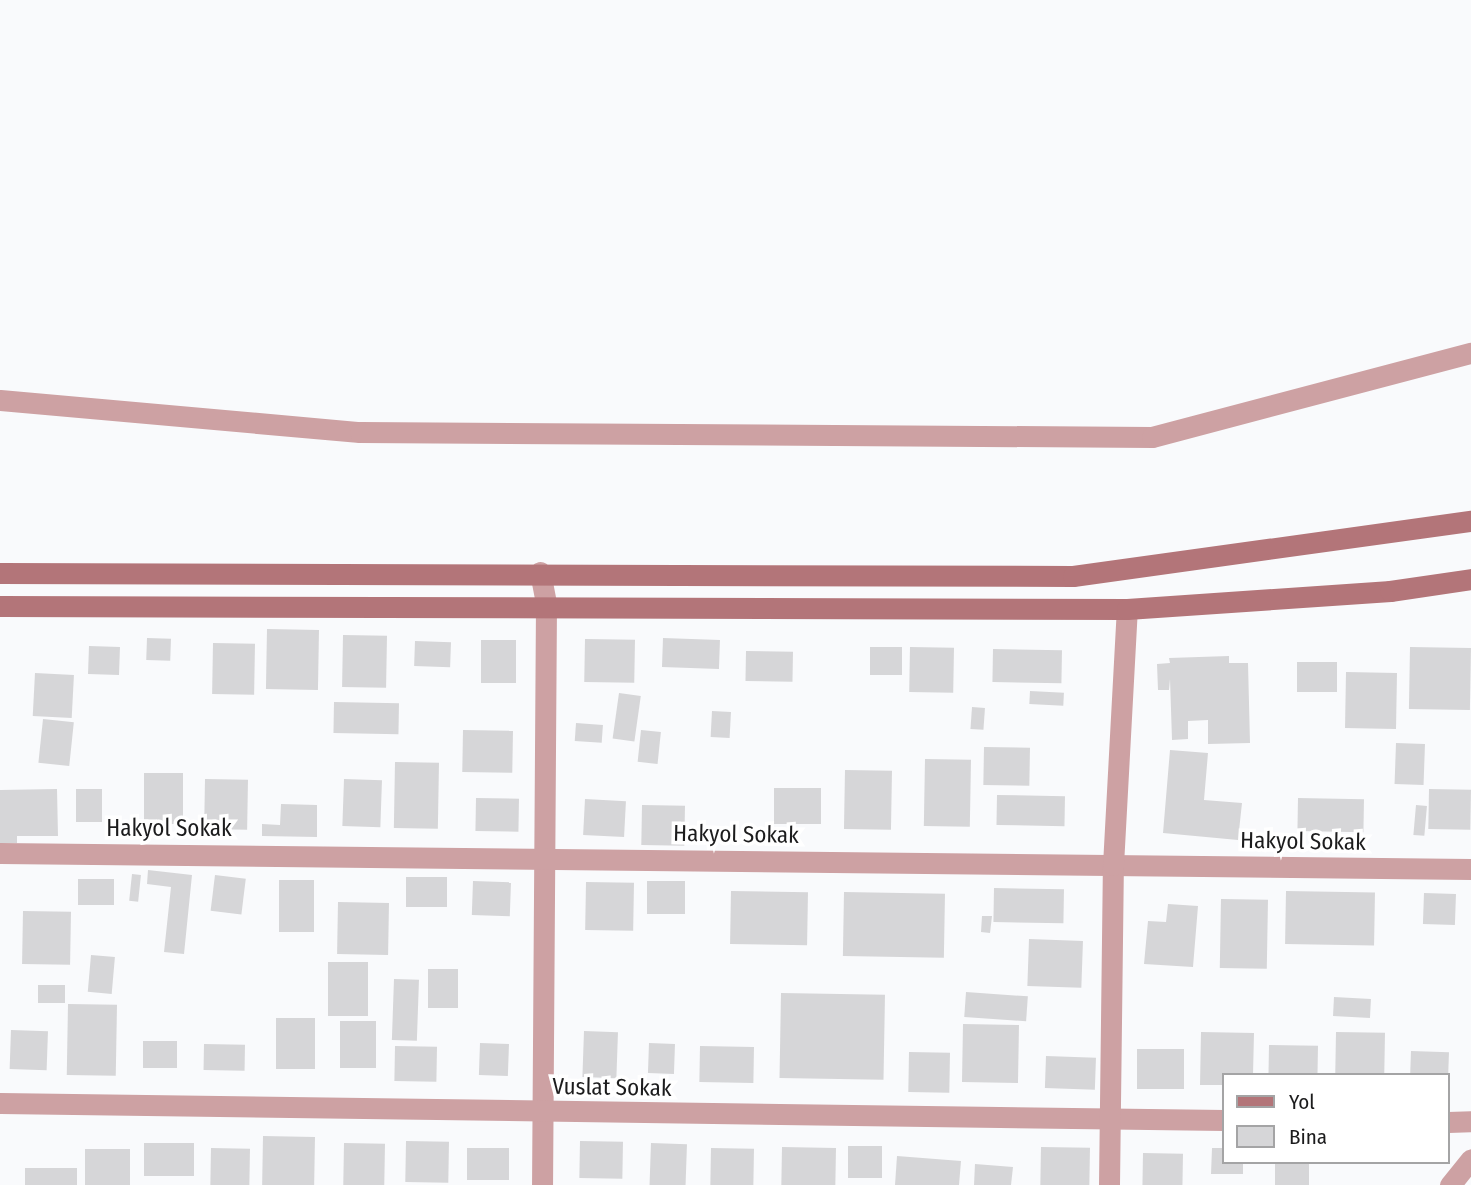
<!DOCTYPE html>
<style>
body{margin:0}
#map{position:relative;width:1471px;height:1185px;overflow:hidden;background:#f9fafc;font-family:"Fira Sans Condensed",sans-serif}
div>[style]{position:absolute}
.building>*{inset:0;background:#d6d6d8;transform-origin:0 0}
.minor>*{height:21px;margin:-10.5px;padding:0 10.5px;transform-origin:10.5px;border-radius:10.5px;background:#cda1a3}
.tertiary>*{height:21px;margin:-10.5px;padding:0 10.5px;transform-origin:10.5px;border-radius:10.5px;background:#cda1a3}
.secondary>*{height:21px;margin:-10.5px;padding:0 10.5px;transform-origin:10.5px;border-radius:10.5px;background:#b37579}
span{translate:-50% -50%;white-space:nowrap;text-align:center;line-height:1.15;-webkit-text-stroke:7px #fff;paint-order:stroke}
.street-label{font-size:23px;color:#1c1c1d}
.legend{position:absolute;left:1222px;top:1073px;width:228px;height:91px;box-sizing:border-box;background:#fff;border:2px solid #a4a4a5;margin:0;padding:9px 12px;list-style:none;font-size:21px;color:#1c1c1d}
.legend li{display:flex;align-items:center;gap:14px;height:35px}
.legend b{width:35px;border:2px solid #a4a4a5}
</style>
<div id="map">
<div class="building">
<i style="left:267px;top:629px;width:52px;height:60px;rotate:1deg"></i>
<i style="left:343px;top:635px;width:44px;height:52px;rotate:1deg"></i>
<i style="left:147px;top:638px;width:24px;height:22px;rotate:2deg"></i>
<i style="left:663px;top:638px;width:57px;height:29px;rotate:2deg"></i>
<i style="left:585px;top:639px;width:50px;height:43px;rotate:1deg"></i>
<i style="left:481px;top:640px;width:35px;height:43px"></i>
<i style="left:415px;top:641px;width:36px;height:25px;rotate:2deg"></i>
<i style="left:213px;top:643px;width:42px;height:51px;rotate:1deg"></i>
<i style="left:89px;top:646px;width:31px;height:28px;rotate:2deg"></i>
<i style="left:870px;top:647px;width:32px;height:28px"></i>
<i style="left:910px;top:647px;width:44px;height:45px;rotate:1deg"></i>
<i style="left:1410px;top:647px;width:61px;height:62px;rotate:1deg"></i>
<i style="left:993px;top:649px;width:69px;height:33px;rotate:1deg"></i>
<i style="left:746px;top:651px;width:47px;height:30px;rotate:1deg"></i>
<i style="clip-path:polygon(1229px 656px,1229px 663px,1248px 663px,1250px 743px,1208px 744px,1208px 720px,1188px 721px,1188px 739px,1172px 740px,1170px 679px,1169px 690px,1158px 690px,1157px 664px,1170px 663px,1169px 658px)"></i>
<i style="left:1297px;top:662px;width:40px;height:30px"></i>
<i style="left:1346px;top:672px;width:51px;height:56px;rotate:1deg"></i>
<i style="left:35px;top:673px;width:39px;height:43px;rotate:3deg"></i>
<i style="left:1030px;top:691px;width:34px;height:13px;rotate:3deg"></i>
<i style="left:619px;top:693px;width:22px;height:46px;rotate:8deg"></i>
<i style="left:334px;top:702px;width:65px;height:31px;rotate:1deg"></i>
<i style="left:972px;top:707px;width:13px;height:22px;rotate:4deg"></i>
<i style="left:712px;top:711px;width:19px;height:26px;rotate:3deg"></i>
<i style="left:43px;top:719px;width:31px;height:44px;rotate:6deg"></i>
<i style="left:576px;top:723px;width:27px;height:18px;rotate:4deg"></i>
<i style="left:463px;top:730px;width:50px;height:42px;rotate:1deg"></i>
<i style="left:641px;top:730px;width:20px;height:32px;rotate:6deg"></i>
<i style="left:1396px;top:743px;width:29px;height:41px;rotate:2deg"></i>
<i style="left:984px;top:747px;width:46px;height:38px;rotate:1deg"></i>
<i style="clip-path:polygon(1170px 750px,1208px 753px,1204px 800px,1242px 803px,1238px 840px,1163px 833px)"></i>
<i style="left:925px;top:759px;width:46px;height:67px;rotate:1deg"></i>
<i style="left:395px;top:762px;width:44px;height:66px;rotate:1deg"></i>
<i style="left:845px;top:770px;width:47px;height:59px;rotate:1deg"></i>
<i style="left:144px;top:773px;width:39px;height:51px"></i>
<i style="left:205px;top:779px;width:43px;height:50px;rotate:1deg"></i>
<i style="left:344px;top:779px;width:38px;height:47px;rotate:2deg"></i>
<i style="left:774px;top:788px;width:47px;height:36px"></i>
<i style="clip-path:polygon(57px 789px,58px 836px,17px 836px,17px 843px,0 843px,0 790px)"></i>
<i style="left:76px;top:789px;width:26px;height:33px"></i>
<i style="left:1429px;top:789px;width:42px;height:40px;rotate:1deg"></i>
<i style="left:997px;top:795px;width:68px;height:30px;rotate:1deg"></i>
<i style="left:476px;top:798px;width:43px;height:33px;rotate:1deg"></i>
<i style="left:1298px;top:798px;width:66px;height:33px;rotate:1deg"></i>
<i style="left:585px;top:799px;width:41px;height:36px;rotate:3deg"></i>
<i style="clip-path:polygon(281px 804px,317px 805px,317px 837px,262px 836px,262px 824px,280px 825px)"></i>
<i style="left:642px;top:805px;width:43px;height:40px;rotate:1deg"></i>
<i style="left:1416px;top:805px;width:11px;height:30px;rotate:5deg"></i>
<i style="clip-path:polygon(148px 870px,192px 875px,184px 954px,164px 952px,171px 887px,147px 884px)"></i>
<i style="left:132px;top:874px;width:9px;height:27px;rotate:6deg"></i>
<i style="left:215px;top:875px;width:31px;height:36px;rotate:7deg"></i>
<i style="left:406px;top:877px;width:41px;height:30px"></i>
<i style="left:78px;top:879px;width:36px;height:26px"></i>
<i style="left:279px;top:880px;width:35px;height:52px"></i>
<i style="left:473px;top:881px;width:38px;height:34px;rotate:2deg"></i>
<i style="left:647px;top:881px;width:38px;height:33px"></i>
<i style="left:586px;top:882px;width:48px;height:48px;rotate:1deg"></i>
<i style="left:994px;top:888px;width:70px;height:34px;rotate:1deg"></i>
<i style="left:731px;top:891px;width:77px;height:53px;rotate:1deg"></i>
<i style="left:1286px;top:891px;width:89px;height:53px;rotate:1deg"></i>
<i style="left:844px;top:892px;width:101px;height:64px;rotate:1deg"></i>
<i style="left:1424px;top:893px;width:32px;height:31px;rotate:2deg"></i>
<i style="left:1221px;top:899px;width:47px;height:69px;rotate:1deg"></i>
<i style="left:338px;top:902px;width:51px;height:52px;rotate:1deg"></i>
<i style="clip-path:polygon(1168px 904px,1198px 906px,1193px 967px,1144px 964px,1148px 921px,1166px 922px)"></i>
<i style="left:23px;top:911px;width:48px;height:53px;rotate:1deg"></i>
<i style="clip-path:polygon(982px 916px,992px 916px,990px 933px,981px 932px)"></i>
<i style="left:1029px;top:939px;width:54px;height:47px;rotate:2deg"></i>
<i style="left:91px;top:955px;width:24px;height:37px;rotate:5deg"></i>
<i style="left:328px;top:962px;width:40px;height:54px"></i>
<i style="left:428px;top:969px;width:30px;height:39px"></i>
<i style="left:394px;top:979px;width:25px;height:61px;rotate:2deg"></i>
<i style="left:38px;top:985px;width:27px;height:18px"></i>
<i style="left:966px;top:992px;width:62px;height:25px;rotate:4deg"></i>
<i style="left:781px;top:993px;width:104px;height:85px;rotate:1deg"></i>
<i style="left:1334px;top:997px;width:37px;height:19px;rotate:3deg"></i>
<i style="left:68px;top:1004px;width:49px;height:71px;rotate:1deg"></i>
<i style="left:276px;top:1018px;width:39px;height:51px"></i>
<i style="left:340px;top:1021px;width:36px;height:47px"></i>
<i style="left:963px;top:1024px;width:56px;height:58px;rotate:1deg"></i>
<i style="left:11px;top:1030px;width:37px;height:39px;rotate:2deg"></i>
<i style="left:584px;top:1031px;width:34px;height:46px;rotate:2deg"></i>
<i style="clip-path:polygon(1201px 1032px,1254px 1033px,1253px 1075px,1224px 1075px,1224px 1085px,1200px 1085px)"></i>
<i style="left:1336px;top:1032px;width:49px;height:43px;rotate:1deg"></i>
<i style="left:143px;top:1041px;width:34px;height:27px"></i>
<i style="left:480px;top:1043px;width:29px;height:32px;rotate:2deg"></i>
<i style="left:649px;top:1043px;width:26px;height:30px;rotate:2deg"></i>
<i style="left:204px;top:1044px;width:41px;height:26px;rotate:1deg"></i>
<i style="left:1269px;top:1045px;width:49px;height:30px;rotate:1deg"></i>
<i style="left:395px;top:1046px;width:42px;height:35px;rotate:1deg"></i>
<i style="left:700px;top:1046px;width:54px;height:36px;rotate:1deg"></i>
<i style="left:1137px;top:1049px;width:47px;height:40px"></i>
<i style="left:1411px;top:1051px;width:38px;height:24px;rotate:2deg"></i>
<i style="left:909px;top:1052px;width:41px;height:40px;rotate:1deg"></i>
<i style="left:1046px;top:1056px;width:50px;height:32px;rotate:2deg"></i>
<i style="left:263px;top:1136px;width:52px;height:49px;rotate:1deg"></i>
<i style="left:406px;top:1141px;width:43px;height:41px;rotate:1deg"></i>
<i style="left:580px;top:1141px;width:43px;height:37px;rotate:1deg"></i>
<i style="left:144px;top:1143px;width:50px;height:33px"></i>
<i style="left:344px;top:1143px;width:41px;height:42px;rotate:1deg"></i>
<i style="left:651px;top:1143px;width:36px;height:42px;rotate:2deg"></i>
<i style="left:848px;top:1146px;width:34px;height:32px"></i>
<i style="left:782px;top:1147px;width:54px;height:38px;rotate:1deg"></i>
<i style="left:1041px;top:1147px;width:49px;height:38px;rotate:1deg"></i>
<i style="left:211px;top:1148px;width:39px;height:37px;rotate:1deg"></i>
<i style="left:467px;top:1148px;width:42px;height:32px"></i>
<i style="left:711px;top:1148px;width:43px;height:37px;rotate:1deg"></i>
<i style="clip-path:polygon(1212px 1148px,1224px 1148px,1224px 1162px,1243px 1162px,1243px 1174px,1211px 1174px)"></i>
<i style="left:85px;top:1149px;width:45px;height:36px"></i>
<i style="left:1143px;top:1153px;width:40px;height:32px;rotate:1deg"></i>
<i style="clip-path:polygon(897px 1156px,961px 1161px,959px 1185px,895px 1185px)"></i>
<i style="left:1275px;top:1162px;width:34px;height:23px"></i>
<i style="clip-path:polygon(975px 1164px,1013px 1167px,1011px 1185px,974px 1185px)"></i>
<i style="left:25px;top:1168px;width:52px;height:17px"></i>
</div>
<div class="minor">
<i style="left:0;top:400px;width:361px;rotate:5.1deg"></i>
<i style="left:360px;top:432px;width:792px;rotate:0.36deg"></i>
<i style="left:1152px;top:437px;width:330px;rotate:-14.8deg"></i>
<i style="left:540px;top:572px;width:33px;rotate:79deg"></i>
<i style="left:546px;top:604px;width:581px;rotate:90.39deg"></i>
<i style="left:0;top:853px;width:1471px;rotate:0.62deg"></i>
<i style="left:0;top:1103px;width:1224px;rotate:0.8deg"></i>
<i style="left:1448px;top:1122px;width:23px;rotate:-2deg"></i>
<i style="left:1109px;top:1185px;width:320px;rotate:-89.3deg"></i>
<i style="left:1113px;top:865px;width:256px;rotate:-86.9deg"></i>
</div>
<div class="tertiary">
<i style="left:1450px;top:1185px;width:33px;rotate:-51deg"></i>
</div>
<div class="secondary">
<i style="left:0;top:573px;width:1073px;rotate:0.16deg"></i>
<i style="left:1073px;top:576px;width:402px;rotate:-7.9deg"></i>
<i style="left:0;top:606px;width:1127px;rotate:0.15deg"></i>
<i style="left:1127px;top:609px;width:264px;rotate:-3.9deg"></i>
<i style="left:1390px;top:591px;width:82px;rotate:-8.4deg"></i>
</div>
<div class="street-label">
<span style="left:169px;top:828px">Hakyol Sokak</span>
<span style="left:736px;top:834px;rotate:1deg">Hakyol Sokak</span>
<span style="left:1303px;top:841px;rotate:1deg">Hakyol Sokak</span>
<span style="left:612px;top:1087px;rotate:1deg">Vuslat Sokak</span>
</div>
<ul class="legend">
<li><b style="height:9px;background:#b37579"></b>Yol</li>
<li><b style="height:19px;background:#d6d6d8"></b>Bina</li>
</ul>
</div>
